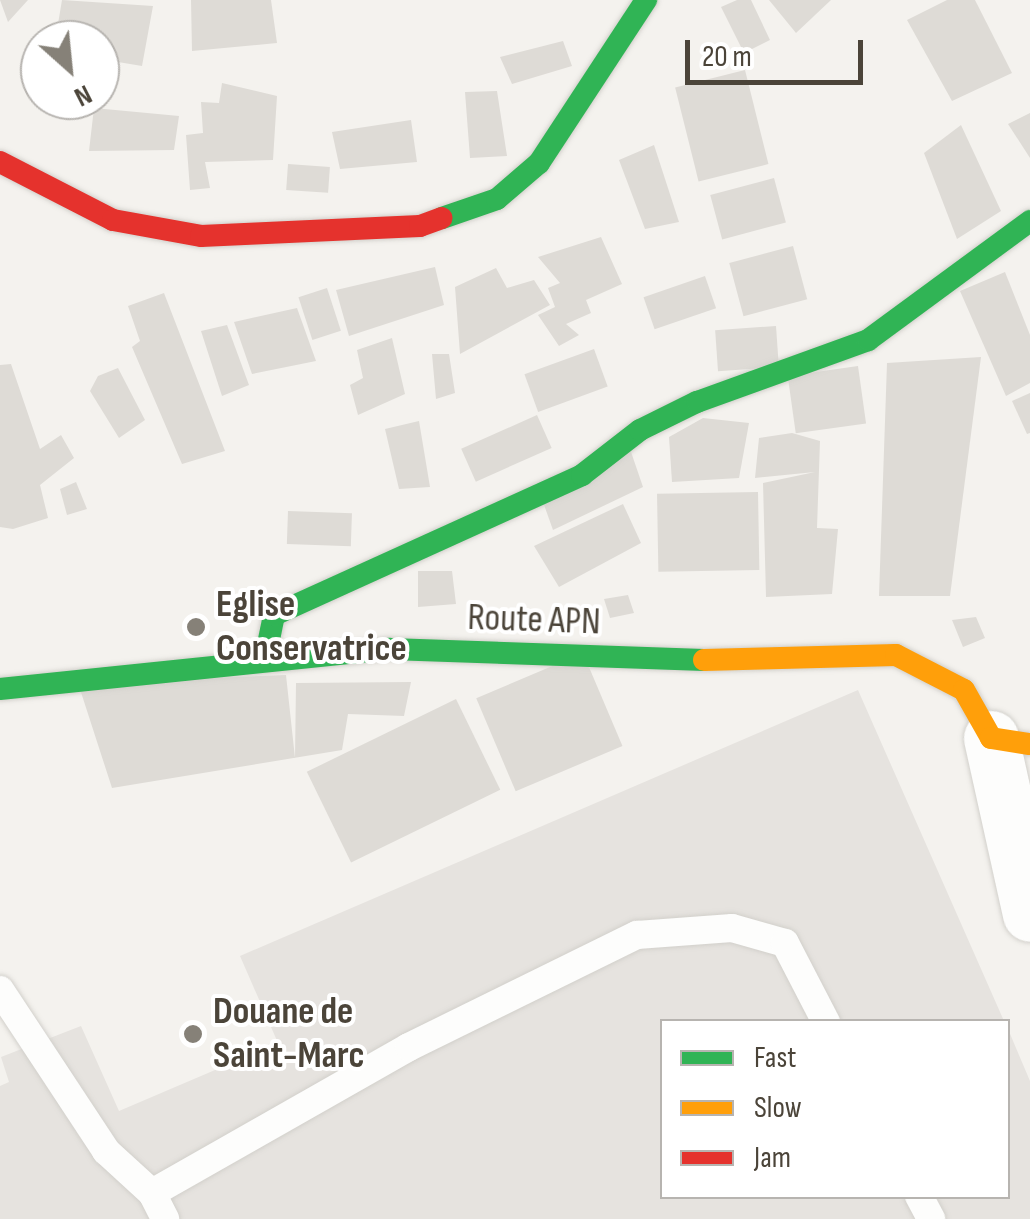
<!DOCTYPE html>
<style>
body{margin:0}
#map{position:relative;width:1030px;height:1219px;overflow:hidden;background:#f4f2ee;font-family:"Sofia Sans Condensed",sans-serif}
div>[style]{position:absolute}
.parking>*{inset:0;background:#e6e3df}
.building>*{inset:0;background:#dedbd6;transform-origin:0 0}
.roads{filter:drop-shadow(0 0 2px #d2d0cb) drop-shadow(0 0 2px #d2d0cb)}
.lane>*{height:28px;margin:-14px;padding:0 14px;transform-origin:14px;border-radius:14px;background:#fdfdfc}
.street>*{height:55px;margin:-27.5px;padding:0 27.5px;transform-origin:27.5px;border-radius:27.5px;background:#fdfdfc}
.fast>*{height:22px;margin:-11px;padding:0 11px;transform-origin:11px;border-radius:11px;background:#30b455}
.slow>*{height:22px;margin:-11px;padding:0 11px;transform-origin:11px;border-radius:11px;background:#ff9f0a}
.jam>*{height:22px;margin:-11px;padding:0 11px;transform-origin:11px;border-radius:11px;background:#e5322d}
.dots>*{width:28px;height:28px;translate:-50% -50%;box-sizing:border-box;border:5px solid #fff;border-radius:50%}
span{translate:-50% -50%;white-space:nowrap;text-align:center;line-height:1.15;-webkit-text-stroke:8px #fff;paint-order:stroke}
.poi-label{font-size:38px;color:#4b4439;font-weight:700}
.left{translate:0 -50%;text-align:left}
.street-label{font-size:38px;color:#4b4439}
.legend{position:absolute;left:660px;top:1019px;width:350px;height:180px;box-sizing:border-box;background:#fff;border:2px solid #b7b4b0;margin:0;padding:12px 18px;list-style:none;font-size:30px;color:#4b4439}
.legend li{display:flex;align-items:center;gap:20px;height:50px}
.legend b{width:50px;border:2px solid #b7b4b0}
.north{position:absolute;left:20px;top:20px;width:100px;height:100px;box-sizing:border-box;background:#fff;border:2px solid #b7b4b0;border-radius:50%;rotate:153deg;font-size:28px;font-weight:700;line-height:40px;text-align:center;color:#4b4439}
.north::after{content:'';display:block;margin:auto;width:35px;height:45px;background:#868178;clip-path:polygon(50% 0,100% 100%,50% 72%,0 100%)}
.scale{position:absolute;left:685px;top:40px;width:178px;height:45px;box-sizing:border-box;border:5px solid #4b4439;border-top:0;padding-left:12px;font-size:30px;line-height:35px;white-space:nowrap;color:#4b4439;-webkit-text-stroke:8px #fff;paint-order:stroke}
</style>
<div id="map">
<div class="parking">
<i style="clip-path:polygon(858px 690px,1004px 1021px,662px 1022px,662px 1196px,1008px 1196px,1008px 1029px,1030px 1081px,1030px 1219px,0 1219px,0 1086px,9px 1082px,1px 1057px,81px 1026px,119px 1111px,278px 1043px,240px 956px)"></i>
</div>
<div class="building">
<i style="clip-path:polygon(0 0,28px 0,8px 22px)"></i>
<i style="clip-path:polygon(62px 0,153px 6px,142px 66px,100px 59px,100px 40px,33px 41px,39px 33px,56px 36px)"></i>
<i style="clip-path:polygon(191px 0,271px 0,277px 43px,192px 51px)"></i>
<i style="clip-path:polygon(737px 0,751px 0,770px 40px,744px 53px,721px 7px)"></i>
<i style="clip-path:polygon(769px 0,831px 0,796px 33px)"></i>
<i style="clip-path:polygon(947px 0,975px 0,1012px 73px,952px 101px,907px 20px)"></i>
<i style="clip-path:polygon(563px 41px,572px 66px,512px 84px,500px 57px)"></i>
<i style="left:745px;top:70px;width:97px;height:72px;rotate:76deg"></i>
<i style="clip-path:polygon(222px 83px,277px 96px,273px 160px,205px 162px,210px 188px,190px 190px,186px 135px,203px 133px,201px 102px,219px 103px)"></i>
<i style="clip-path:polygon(497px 91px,507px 156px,470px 158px,465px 92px)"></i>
<i style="clip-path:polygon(94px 108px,179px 116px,174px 150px,89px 151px)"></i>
<i style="clip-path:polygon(1030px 113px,1030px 158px,1008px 124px)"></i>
<i style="clip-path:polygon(411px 120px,417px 162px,340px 169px,332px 132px)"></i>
<i style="clip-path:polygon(961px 125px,1001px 211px,957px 239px,924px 153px)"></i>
<i style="clip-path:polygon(654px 145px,679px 222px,645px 229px,619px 160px)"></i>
<i style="left:288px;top:164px;width:42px;height:26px;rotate:4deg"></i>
<i style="left:774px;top:178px;width:46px;height:66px;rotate:75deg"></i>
<i style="clip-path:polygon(601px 237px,622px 284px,586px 300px,591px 313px,566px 324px,579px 335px,559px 346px,538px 315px,555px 307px,548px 288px,560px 283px,538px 257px)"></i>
<i style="left:793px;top:246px;width:55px;height:66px;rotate:75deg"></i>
<i style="clip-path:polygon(435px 267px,444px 305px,349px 336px,336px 290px)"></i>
<i style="clip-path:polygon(496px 268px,507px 288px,534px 280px,550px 305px,460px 354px,455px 287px)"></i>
<i style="clip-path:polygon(1005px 272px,1030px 335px,1030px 383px,1006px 396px,960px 291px)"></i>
<i style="left:705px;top:276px;width:34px;height:65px;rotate:71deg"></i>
<i style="left:327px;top:288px;width:45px;height:30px;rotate:72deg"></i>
<i style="clip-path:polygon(164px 293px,225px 451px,182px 464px,132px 347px,140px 341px,128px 306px)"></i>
<i style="clip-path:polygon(297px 308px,316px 361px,252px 374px,234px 322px)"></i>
<i style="clip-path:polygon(227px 325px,249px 385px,222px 396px,201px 331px)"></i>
<i style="left:776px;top:326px;width:41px;height:61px;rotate:86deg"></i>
<i style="clip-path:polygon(392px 338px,405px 394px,358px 415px,350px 385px,363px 378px,357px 350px)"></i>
<i style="left:594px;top:349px;width:40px;height:74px;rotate:70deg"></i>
<i style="clip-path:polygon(432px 354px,449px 354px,455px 393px,436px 399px)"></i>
<i style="clip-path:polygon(981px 357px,950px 596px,879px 596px,887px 363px)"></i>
<i style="clip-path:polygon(11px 364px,40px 449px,61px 435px,74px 458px,40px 485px,48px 518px,13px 529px,0 527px,0 365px)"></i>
<i style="left:858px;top:366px;width:58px;height:71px;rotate:82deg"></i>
<i style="clip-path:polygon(118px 368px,145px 420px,119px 438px,90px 391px,98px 376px)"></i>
<i style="clip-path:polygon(1030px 393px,1030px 433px,1027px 434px,1012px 401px)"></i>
<i style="left:537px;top:415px;width:36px;height:83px;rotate:66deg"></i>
<i style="clip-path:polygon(703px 418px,749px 423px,739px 478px,672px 482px,669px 437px)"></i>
<i style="clip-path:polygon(419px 421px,430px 487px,399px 489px,385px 429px)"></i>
<i style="clip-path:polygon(792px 433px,820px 441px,817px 528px,838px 529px,832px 594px,766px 597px,763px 483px,815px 472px,755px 478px,759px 438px)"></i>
<i style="clip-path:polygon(629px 446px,643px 487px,553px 530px,543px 502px)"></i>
<i style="clip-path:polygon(76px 482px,87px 509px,67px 515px,60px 489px)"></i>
<i style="left:758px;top:492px;width:78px;height:101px;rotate:89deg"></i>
<i style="clip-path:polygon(623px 504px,641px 543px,559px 587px,534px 546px)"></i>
<i style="left:288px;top:511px;width:64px;height:33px;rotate:2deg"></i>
<i style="clip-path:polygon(418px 571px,452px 571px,456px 604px,418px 607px)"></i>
<i style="clip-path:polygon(628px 595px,634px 613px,610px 618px,604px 599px)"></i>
<i style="clip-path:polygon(199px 615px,210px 627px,194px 639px,182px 630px)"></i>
<i style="clip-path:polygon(976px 617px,985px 638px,963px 647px,952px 620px)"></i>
<i style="left:583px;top:653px;width:101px;height:116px;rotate:67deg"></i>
<i style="clip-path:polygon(286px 675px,295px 758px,296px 683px,411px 682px,404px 716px,348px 714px,342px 750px,112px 788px,78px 683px)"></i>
<i style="left:456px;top:699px;width:101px;height:166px;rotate:64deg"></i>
</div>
<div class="roads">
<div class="lane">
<i style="left:0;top:990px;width:193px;rotate:56.6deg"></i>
<i style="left:106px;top:1151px;width:62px;rotate:42.4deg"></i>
<i style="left:152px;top:1193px;width:29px;rotate:63deg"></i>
<i style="left:152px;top:1193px;width:296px;rotate:-29.6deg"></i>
<i style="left:409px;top:1047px;width:254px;rotate:-26.2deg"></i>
<i style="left:637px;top:935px;width:95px;rotate:-4.2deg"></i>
<i style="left:732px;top:928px;width:55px;rotate:15.8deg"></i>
<i style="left:785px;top:943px;width:89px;rotate:62.6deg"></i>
<i style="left:919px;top:1196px;width:26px;rotate:62deg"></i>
</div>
<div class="street">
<i style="left:991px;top:738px;width:180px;rotate:77.5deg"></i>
</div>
<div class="fast">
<i style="left:442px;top:218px;width:58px;rotate:-19.1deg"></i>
<i style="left:497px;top:199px;width:55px;rotate:-40.6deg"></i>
<i style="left:539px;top:163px;width:195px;rotate:-56.7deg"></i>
<i style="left:265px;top:659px;width:45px;rotate:-78.4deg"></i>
<i style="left:274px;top:615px;width:338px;rotate:-24.4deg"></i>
<i style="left:582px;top:475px;width:73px;rotate:-37.8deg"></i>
<i style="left:640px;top:430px;width:64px;rotate:-26.2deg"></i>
<i style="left:697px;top:402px;width:182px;rotate:-19.9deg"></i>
<i style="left:868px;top:340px;width:201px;rotate:-36.3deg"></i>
<i style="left:0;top:689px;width:392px;rotate:-5.9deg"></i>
<i style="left:390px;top:649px;width:314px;rotate:2deg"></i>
</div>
<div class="slow">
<i style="left:704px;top:660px;width:192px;rotate:-1.5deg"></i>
<i style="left:896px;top:655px;width:76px;rotate:27.2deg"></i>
<i style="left:964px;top:690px;width:55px;rotate:60.6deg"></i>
<i style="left:991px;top:738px;width:39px;rotate:9deg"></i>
</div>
<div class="jam">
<i style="left:0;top:162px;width:127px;rotate:27.2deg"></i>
<i style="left:113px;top:220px;width:89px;rotate:10.3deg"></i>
<i style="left:201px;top:236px;width:219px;rotate:-2.6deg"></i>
<i style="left:420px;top:226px;width:23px;rotate:-20deg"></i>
</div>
</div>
<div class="dots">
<i style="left:196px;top:627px;background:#868178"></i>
<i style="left:193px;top:1034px;background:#868178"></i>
</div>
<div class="poi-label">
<span class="left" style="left:216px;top:627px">Eglise<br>Conservatrice</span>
<span class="left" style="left:213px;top:1034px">Douane de<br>Saint-Marc</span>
</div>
<div class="street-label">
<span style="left:534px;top:620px;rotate:2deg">Route APN</span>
</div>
<ul class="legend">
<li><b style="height:12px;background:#30b455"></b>Fast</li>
<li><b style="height:12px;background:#ff9f0a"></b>Slow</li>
<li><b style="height:12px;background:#e5322d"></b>Jam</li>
</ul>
<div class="north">N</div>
<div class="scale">20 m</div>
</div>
